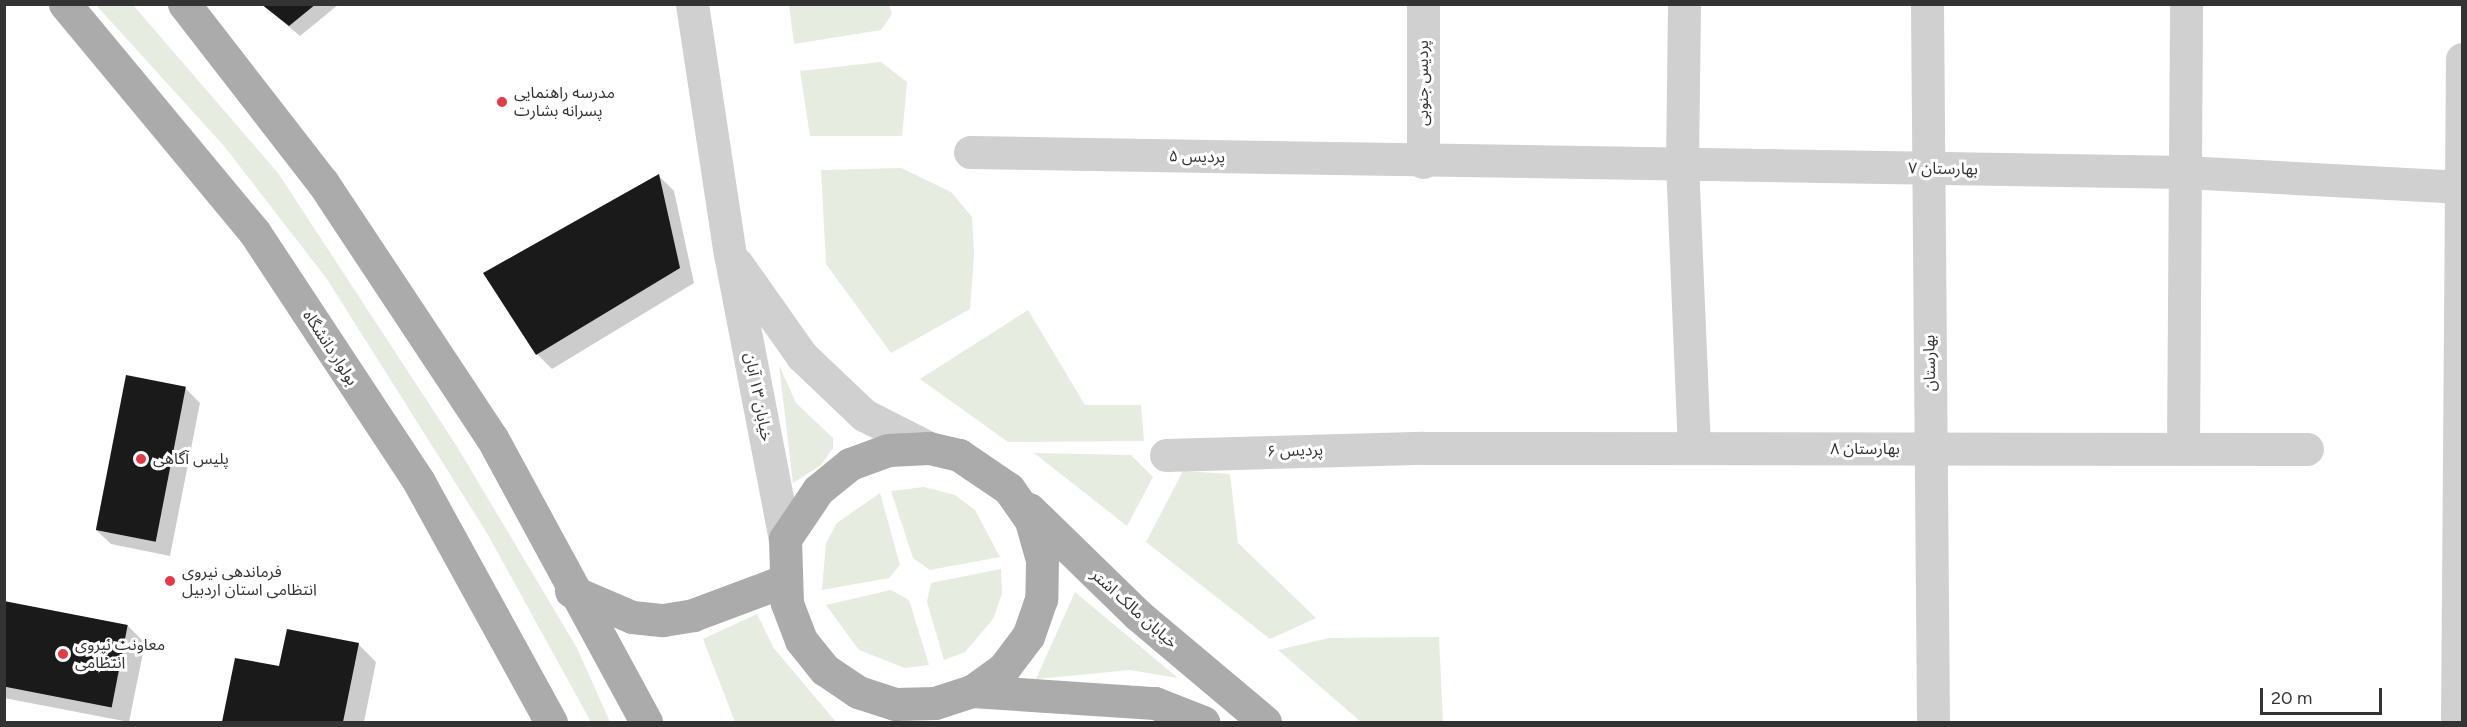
<!DOCTYPE html>
<meta charset="utf-8">
<style>
body{margin:0}
#map{position:relative;width:2467px;height:727px;overflow:hidden;background:#fff;font-family:Figtree,"Noto Sans Arabic",sans-serif}
div>[style]{position:absolute}
.green>*{inset:0;background:#e6ecdf}
.shadow>*{inset:0;background:#0003}
.building>*{inset:0;background:#1a1a1a;transform-origin:0 0}
.minor>*{height:33px;margin:-16.5px;padding:0 16.5px;transform-origin:16.5px;border-radius:16.5px;background:#d0d0d0}
.major>*{height:33px;margin:-16.5px;padding:0 16.5px;transform-origin:16.5px;border-radius:16.5px;background:#ababab}
.dots>*{width:16px;height:16px;translate:-50% -50%;box-sizing:border-box;border:3px solid #fff;border-radius:50%}
span{translate:-50% -50%;white-space:nowrap;text-align:center;line-height:1.15;-webkit-text-stroke:6px #fff;paint-order:stroke}
.street-label{font-size:16px;color:#333}
.poi-label{font-size:16px;color:#333}
.left{translate:0 -50%;text-align:left}
.frame{position:absolute;inset:0;border:6px solid #333;pointer-events:none}
.scale{position:absolute;left:2260px;top:688px;width:122px;height:27px;box-sizing:border-box;border:3px solid #333;border-top:0;padding-left:8px;font-size:18px;line-height:21px;white-space:nowrap;color:#333;-webkit-text-stroke:4px #fff;paint-order:stroke}
</style>
<div id="map">
<div class="green">
<i style="clip-path:polygon(96px 5px,133px 5px,278px 173px,456px 445px,577px 648px,610px 722px,591px 722px,487px 533px,327px 279px,224px 146px)"></i>
<i style="clip-path:polygon(789px 5px,889px 5px,892px 14px,881px 30px,794px 44px)"></i>
<i style="clip-path:polygon(881px 62px,907px 82px,902px 136px,810px 136px,800px 71px)"></i>
<i style="clip-path:polygon(901px 168px,951px 192px,972px 217px,974px 255px,970px 309px,891px 353px,826px 264px,821px 170px)"></i>
<i style="clip-path:polygon(1028px 310px,1085px 405px,1141px 405px,1144px 441px,1008px 442px,920px 379px)"></i>
<i style="clip-path:polygon(779px 365px,796px 403px,833px 438px,833px 448px,821px 465px,793px 483px)"></i>
<i style="clip-path:polygon(1034px 453px,1131px 455px,1153px 477px,1127px 526px)"></i>
<i style="clip-path:polygon(1183px 471px,1230px 474px,1238px 543px,1316px 618px,1270px 639px,1146px 542px)"></i>
<i style="clip-path:polygon(924px 487px,955px 495px,975px 510px,1000px 557px,930px 570px,913px 558px,891px 491px)"></i>
<i style="clip-path:polygon(880px 493px,900px 565px,889px 578px,822px 590px,826px 543px,837px 523px)"></i>
<i style="clip-path:polygon(1001px 569px,1002px 594px,993px 619px,965px 652px,944px 660px,927px 602px,931px 583px)"></i>
<i style="clip-path:polygon(891px 590px,909px 600px,929px 665px,905px 668px,859px 650px,826px 605px)"></i>
<i style="clip-path:polygon(1075px 592px,1178px 678px,1130px 670px,1036px 679px)"></i>
<i style="clip-path:polygon(757px 614px,773px 647px,836px 722px,735px 722px,703px 639px)"></i>
<i style="clip-path:polygon(1439px 637px,1443px 722px,1361px 722px,1278px 650px,1329px 638px)"></i>
</div>
<div class="shadow">
<i style="clip-path:polygon(262px 4px,339px 4px,300px 36px)"></i>
<i style="clip-path:polygon(659px 176px,674px 191px,694px 283px,552px 369px,537px 354px)"></i>
<i style="clip-path:polygon(127px 377px,186px 389px,200px 403px,170px 556px,111px 544px,96px 530px)"></i>
<i style="clip-path:polygon(4px 602px,127px 625px,145px 643px,129px 722px,4px 698px)"></i>
<i style="clip-path:polygon(358px 644px,376px 662px,364px 722px,224px 722px,236px 660px,280px 668px)"></i>
</div>
<div class="building">
<i style="clip-path:polygon(261px 4px,316px 4px,289px 26px)"></i>
<i style="clip-path:polygon(659px 174px,680px 268px,536px 355px,483px 273px)"></i>
<i style="left:126px;top:375px;width:61px;height:158px;rotate:11deg"></i>
<i style="left:4px;top:601px;width:126px;height:84px;rotate:11deg"></i>
<i style="clip-path:polygon(287px 629px,359px 643px,343px 722px,222px 722px,235px 658px,279px 666px)"></i>
</div>
<div class="minor">
<i style="left:692px;top:4px;width:253px;rotate:81.4deg"></i>
<i style="left:730px;top:254px;width:290px;rotate:79.1deg"></i>
<i style="left:1423px;top:4px;width:158px;rotate:90deg"></i>
<i style="left:1684px;top:4px;width:158px;rotate:90.7deg"></i>
<i style="left:1682px;top:162px;width:286px;rotate:87.6deg"></i>
<i style="left:1927px;top:4px;width:718px;rotate:89.52deg"></i>
<i style="left:970px;top:152px;width:1215px;rotate:0.94deg"></i>
<i style="left:2185px;top:172px;width:277px;rotate:3.1deg"></i>
<i style="left:737px;top:264px;width:113px;rotate:54.8deg"></i>
<i style="left:802px;top:356px;width:86px;rotate:43.6deg"></i>
<i style="left:864px;top:415px;width:73px;rotate:26.9deg"></i>
<i style="left:2183px;top:449px;width:445px;rotate:-89.6deg"></i>
<i style="left:1166px;top:455px;width:257px;rotate:-1.6deg"></i>
<i style="left:1423px;top:448px;width:884px;rotate:0.06deg"></i>
<i style="left:2457px;top:722px;width:663px;rotate:-89.57deg"></i>
</div>
<div class="major">
<i style="left:65px;top:4px;width:298px;rotate:50.3deg"></i>
<i style="left:255px;top:233px;width:298px;rotate:56.6deg"></i>
<i style="left:419px;top:482px;width:274px;rotate:61.2deg"></i>
<i style="left:184px;top:4px;width:227px;rotate:52.2deg"></i>
<i style="left:323px;top:183px;width:306px;rotate:56.5deg"></i>
<i style="left:492px;top:438px;width:323px;rotate:61.5deg"></i>
<i style="left:929px;top:448px;width:31px;rotate:13deg"></i>
<i style="left:959px;top:455px;width:60px;rotate:34.2deg"></i>
<i style="left:1009px;top:489px;width:39px;rotate:55deg"></i>
<i style="left:1031px;top:521px;width:41px;rotate:74.2deg"></i>
<i style="left:1042px;top:560px;width:39px;rotate:91deg"></i>
<i style="left:1041px;top:599px;width:39px;rotate:109deg"></i>
<i style="left:1028px;top:636px;width:40px;rotate:127deg"></i>
<i style="left:1004px;top:668px;width:39px;rotate:144deg"></i>
<i style="left:972px;top:691px;width:39px;rotate:162deg"></i>
<i style="left:935px;top:703px;width:40px;rotate:178.6deg"></i>
<i style="left:895px;top:704px;width:39px;rotate:-162deg"></i>
<i style="left:858px;top:692px;width:40px;rotate:-146deg"></i>
<i style="left:825px;top:670px;width:38px;rotate:-129deg"></i>
<i style="left:801px;top:640px;width:40px;rotate:-111deg"></i>
<i style="left:787px;top:603px;width:64px;rotate:-91.8deg"></i>
<i style="left:785px;top:539px;width:59px;rotate:-56deg"></i>
<i style="left:818px;top:490px;width:41px;rotate:-39.1deg"></i>
<i style="left:850px;top:464px;width:40px;rotate:-20.2deg"></i>
<i style="left:888px;top:450px;width:41px;rotate:-2.8deg"></i>
<i style="left:1029px;top:509px;width:152px;rotate:44.2deg"></i>
<i style="left:1138px;top:615px;width:166px;rotate:40.1deg"></i>
<i style="left:571px;top:591px;width:66px;rotate:23.1deg"></i>
<i style="left:632px;top:617px;width:31px;rotate:6deg"></i>
<i style="left:663px;top:620px;width:30px;rotate:-9deg"></i>
<i style="left:693px;top:615px;width:97px;rotate:-20.5deg"></i>
<i style="left:972px;top:691px;width:183px;rotate:3.8deg"></i>
<i style="left:1155px;top:703px;width:52px;rotate:21.6deg"></i>
</div>
<div class="dots">
<i style="left:502px;top:102px;background:#e63946"></i>
<i style="left:141px;top:459px;background:#e63946"></i>
<i style="left:170px;top:581px;background:#e63946"></i>
<i style="left:63px;top:654px;background:#e63946"></i>
</div>
<div class="street-label">
<span style="left:1423px;top:83px;rotate:-90deg">پردیس جنوبی</span>
<span style="left:1197px;top:157px;rotate:1deg">پردیس ۵</span>
<span style="left:1943px;top:169px;rotate:1deg">بهارستان ۷</span>
<span style="left:330px;top:348px;rotate:57deg">بولوار دانشگاه</span>
<span style="left:1930px;top:363px;rotate:-91deg">بهارستان</span>
<span style="left:758px;top:397px;rotate:79deg">خیابان ۱۳ آبان</span>
<span style="left:1865px;top:449px">بهارستان ۸</span>
<span style="left:1295px;top:451px;rotate:-2deg">پردیس ۶</span>
<span style="left:1134px;top:609px;rotate:42deg">خیابان مالک اشتر</span>
</div>
<div class="poi-label">
<span class="left" style="left:514px;top:102px">مدرسه راهنمایی<br>پسرانه بشارت</span>
<span class="left" style="left:153px;top:459px">پلیس آگاهی</span>
<span class="left" style="left:182px;top:581px">فرماندهی نیروی<br>انتظامی استان اردبیل</span>
<span class="left" style="left:75px;top:654px">معاونت نیروی<br>انتظامی</span>
</div>
<div class="frame"></div>
<div class="scale">20 m</div>
</div>
